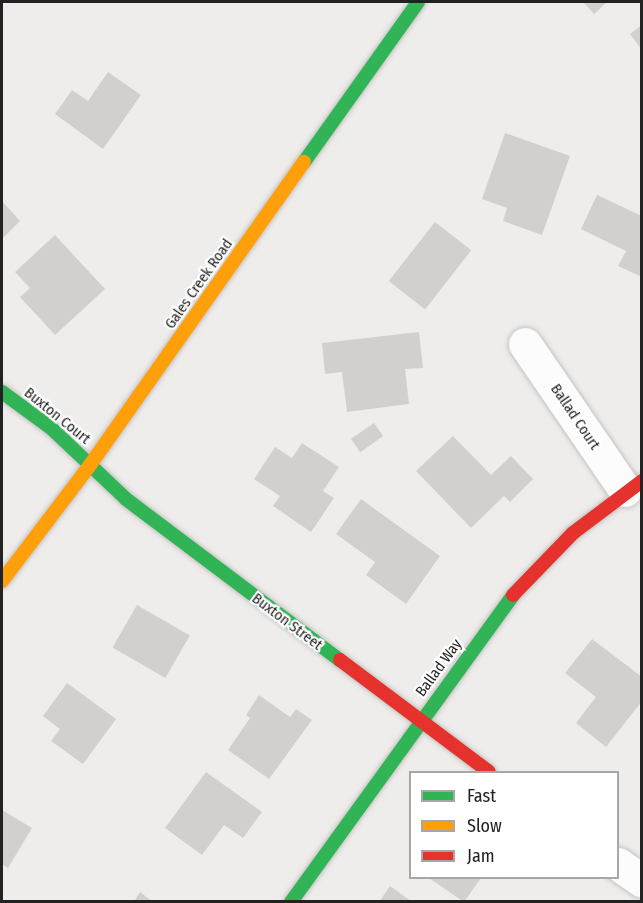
<!DOCTYPE html>
<style>
body{margin:0}
#map{position:relative;width:643px;height:903px;overflow:hidden;background:#efedeb;font-family:"Fira Sans Condensed",sans-serif}
div>[style]{position:absolute}
.building>*{inset:0;background:#d2d0ce;transform-origin:0 0}
.roads{filter:drop-shadow(0 0 2px #c5c4c3) drop-shadow(0 0 2px #c5c4c3)}
.street>*{height:33px;margin:-16.5px;padding:0 16.5px;transform-origin:16.5px;border-radius:16.5px;background:#fdfcfc}
.fast>*{height:14px;margin:-7px;padding:0 7px;transform-origin:7px;border-radius:7px;background:#30b455}
.slow>*{height:14px;margin:-7px;padding:0 7px;transform-origin:7px;border-radius:7px;background:#ff9f0a}
.jam>*{height:14px;margin:-7px;padding:0 7px;transform-origin:7px;border-radius:7px;background:#e5322d}
span{translate:-50% -50%;white-space:nowrap;text-align:center;line-height:1.15;-webkit-text-stroke:4.5px #fff;paint-order:stroke}
.street-label{font-size:15px;color:#222}
.frame{position:absolute;inset:0;border:3px solid #222;pointer-events:none}
.legend{position:absolute;left:409px;top:771px;width:210px;height:108px;box-sizing:border-box;background:#fff;border:2px solid #a7a7a7;margin:0;padding:8px 10px;list-style:none;font-size:18px;color:#222}
.legend li{display:flex;align-items:center;gap:12px;height:30px}
.legend b{width:30px;border:2px solid #a7a7a7}
</style>
<div id="map">
<div class="building">
<i style="clip-path:polygon(583px 2px,607px 2px,594px 14px)"></i>
<i style="clip-path:polygon(642px 25px,642px 50px,630px 34px)"></i>
<i style="clip-path:polygon(108px 72px,141px 95px,103px 149px,55px 114px,72px 90px,88px 101px)"></i>
<i style="clip-path:polygon(505px 133px,570px 156px,542px 235px,503px 221px,507px 208px,482px 199px)"></i>
<i style="clip-path:polygon(597px 195px,642px 216px,642px 277px,618px 266px,626px 251px,581px 229px)"></i>
<i style="clip-path:polygon(2px 201px,20px 221px,2px 239px)"></i>
<i style="left:435px;top:222px;width:46px;height:75px;rotate:38deg"></i>
<i style="clip-path:polygon(55px 235px,105px 289px,55px 335px,20px 297px,30px 288px,15px 272px)"></i>
<i style="clip-path:polygon(419px 332px,423px 368px,405px 369px,409px 404px,347px 412px,342px 372px,325px 374px,322px 343px)"></i>
<i style="left:374px;top:423px;width:16px;height:28px;rotate:55deg"></i>
<i style="clip-path:polygon(453px 436px,491px 475px,511px 456px,533px 479px,510px 502px,504px 496px,471px 528px,416px 471px)"></i>
<i style="clip-path:polygon(302px 443px,339px 467px,323px 491px,334px 498px,311px 532px,273px 506px,280px 496px,254px 479px,275px 447px,292px 458px)"></i>
<i style="clip-path:polygon(361px 499px,440px 556px,406px 604px,366px 575px,375px 562px,336px 534px)"></i>
<i style="left:137px;top:605px;width:61px;height:49px;rotate:30deg"></i>
<i style="clip-path:polygon(592px 639px,642px 677px,642px 701px,606px 747px,576px 723px,596px 697px,565px 673px)"></i>
<i style="clip-path:polygon(67px 683px,116px 719px,83px 764px,51px 741px,60px 729px,43px 716px)"></i>
<i style="clip-path:polygon(259px 695px,290px 717px,296px 709px,312px 720px,269px 779px,228px 750px,250px 718px,246px 715px)"></i>
<i style="clip-path:polygon(206px 772px,262px 812px,243px 838px,224px 825px,202px 855px,165px 828px)"></i>
<i style="clip-path:polygon(2px 810px,32px 828px,8px 868px,2px 864px)"></i>
<i style="clip-path:polygon(429px 878px,481px 878px,464px 902px)"></i>
<i style="clip-path:polygon(390px 886px,412px 902px,379px 902px)"></i>
<i style="clip-path:polygon(140px 892px,153px 902px,134px 902px)"></i>
</div>
<div class="roads">
<div class="street">
<i style="left:525px;top:344px;width:177px;rotate:55.6deg"></i>
<i style="left:618px;top:864px;width:29px;rotate:35deg"></i>
</div>
<div class="fast">
<i style="left:304px;top:162px;width:196px;rotate:-54.5deg"></i>
<i style="left:2px;top:392px;width:61px;rotate:36.3deg"></i>
<i style="left:51px;top:428px;width:103px;rotate:43.4deg"></i>
<i style="left:126px;top:499px;width:268px;rotate:37deg"></i>
<i style="left:291px;top:902px;width:379px;rotate:-54.1deg"></i>
</div>
<div class="slow">
<i style="left:2px;top:581px;width:146px;rotate:-52.8deg"></i>
<i style="left:90px;top:465px;width:371px;rotate:-54.8deg"></i>
</div>
<div class="jam">
<i style="left:513px;top:595px;width:86px;rotate:-45.9deg"></i>
<i style="left:573px;top:533px;width:86px;rotate:-37deg"></i>
<i style="left:340px;top:660px;width:186px;rotate:36.9deg"></i>
</div>
</div>
<div class="street-label">
<span style="left:199px;top:284px;rotate:-55deg">Gales Creek Road</span>
<span style="left:57px;top:416px;rotate:39deg">Buxton Court</span>
<span style="left:575px;top:417px;rotate:56deg">Ballad Court</span>
<span style="left:287px;top:622px;rotate:37deg">Buxton Street</span>
<span style="left:439px;top:668px;rotate:-54deg">Ballad Way</span>
</div>
<div class="frame"></div>
<ul class="legend">
<li><b style="height:8px;background:#30b455"></b>Fast</li>
<li><b style="height:8px;background:#ff9f0a"></b>Slow</li>
<li><b style="height:8px;background:#e5322d"></b>Jam</li>
</ul>
</div>
